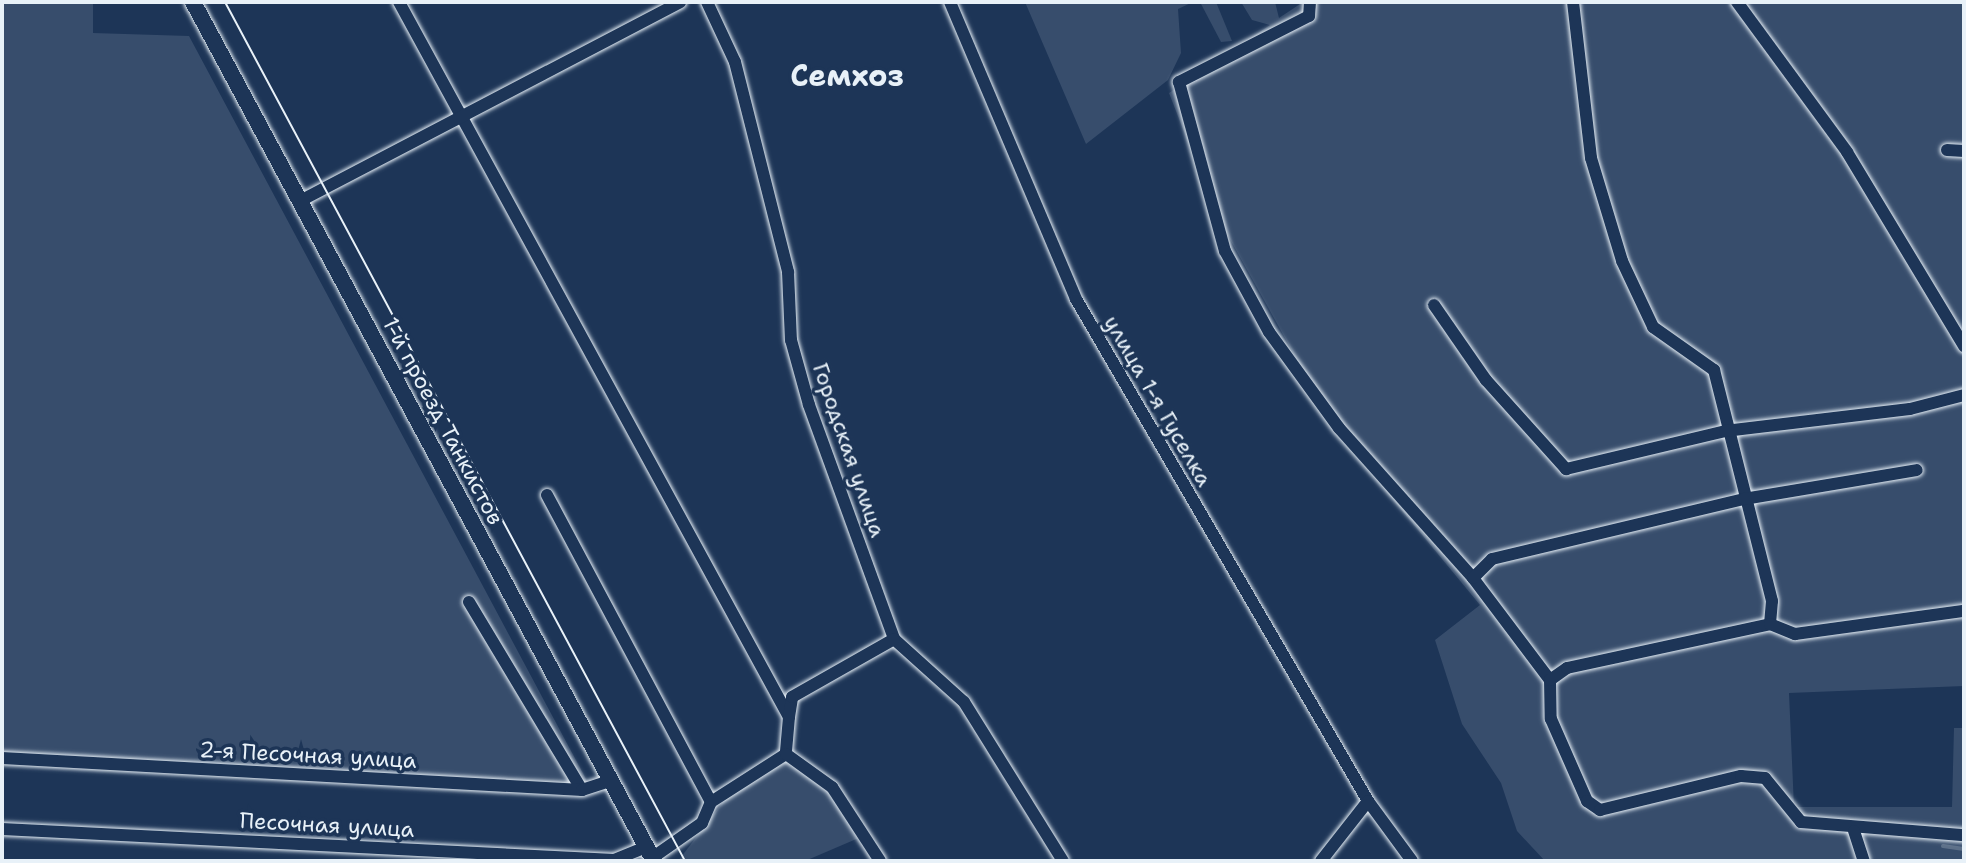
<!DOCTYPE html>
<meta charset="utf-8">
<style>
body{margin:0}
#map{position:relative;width:1966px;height:863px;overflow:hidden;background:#1d3557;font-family:"Shantell Sans",sans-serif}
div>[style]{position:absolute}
.green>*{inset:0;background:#374d6c}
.stream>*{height:4px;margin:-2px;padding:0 2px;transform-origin:2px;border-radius:2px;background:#5d7089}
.roads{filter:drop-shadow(0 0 2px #e8f1f8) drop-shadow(0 0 2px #e8f1f8)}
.street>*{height:12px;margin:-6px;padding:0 6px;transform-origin:6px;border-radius:6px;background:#1d3557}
.secondary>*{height:16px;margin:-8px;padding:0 8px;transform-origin:8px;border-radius:8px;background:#1d3557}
.tram>*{height:2px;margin:-1px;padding:0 1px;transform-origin:1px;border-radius:1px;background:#e8f1f8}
span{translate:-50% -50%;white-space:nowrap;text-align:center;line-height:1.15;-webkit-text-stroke:7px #1d3557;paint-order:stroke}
.street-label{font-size:22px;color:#e8f1f8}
.district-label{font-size:30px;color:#e8f1f8;font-weight:700}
.frame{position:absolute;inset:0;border:4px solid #e8f1f8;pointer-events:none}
</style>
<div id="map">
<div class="green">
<i style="clip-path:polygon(2px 2px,93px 2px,93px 33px,189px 36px,586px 779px,583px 788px,2px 754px)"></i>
<i style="clip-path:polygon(1025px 2px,1193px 2px,1178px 9px,1181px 53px,1168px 80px,1086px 144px)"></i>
<i style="clip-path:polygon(1200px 2px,1216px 2px,1232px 41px,1221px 42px)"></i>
<i style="clip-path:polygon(1241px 2px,1275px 2px,1279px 18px,1303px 2px,1964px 2px,1964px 686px,1789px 693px,1794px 807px,1952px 807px,1954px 728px,1964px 728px,1964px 861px,1545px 861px,1517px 831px,1501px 783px,1462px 724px,1435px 640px,1480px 605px,1338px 433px,1216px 214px,1169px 93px,1270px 25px,1252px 20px)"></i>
<i style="clip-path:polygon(785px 761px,800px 763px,829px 789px,861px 837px,805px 861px,678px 861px,727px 797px)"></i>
</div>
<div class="stream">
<i style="left:1943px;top:846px;width:21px;rotate:8deg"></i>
</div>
<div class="roads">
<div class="street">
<i style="left:399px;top:2px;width:814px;rotate:61.39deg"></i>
<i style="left:789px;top:717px;width:37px;rotate:95deg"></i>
<i style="left:707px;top:2px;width:66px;rotate:65deg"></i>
<i style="left:735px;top:62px;width:217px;rotate:75.8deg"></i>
<i style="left:788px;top:272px;width:68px;rotate:87.5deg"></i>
<i style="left:791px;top:340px;width:67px;rotate:74.5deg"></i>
<i style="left:809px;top:405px;width:249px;rotate:70deg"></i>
<i style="left:894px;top:639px;width:94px;rotate:42deg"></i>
<i style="left:964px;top:702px;width:187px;rotate:58.1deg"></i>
<i style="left:950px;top:2px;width:323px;rotate:67deg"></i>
<i style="left:1076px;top:299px;width:581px;rotate:59.81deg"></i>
<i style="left:1368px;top:801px;width:74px;rotate:53.7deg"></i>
<i style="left:1310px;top:2px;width:14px;rotate:94deg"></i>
<i style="left:1309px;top:16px;width:146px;rotate:153.1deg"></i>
<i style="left:1179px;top:82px;width:175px;rotate:74.8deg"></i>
<i style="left:1225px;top:251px;width:92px;rotate:61.5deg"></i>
<i style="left:1269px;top:332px;width:119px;rotate:53.9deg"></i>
<i style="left:1339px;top:428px;width:201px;rotate:48.2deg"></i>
<i style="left:1473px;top:578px;width:128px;rotate:53deg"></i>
<i style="left:1550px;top:680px;width:39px;rotate:89deg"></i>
<i style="left:1551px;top:719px;width:90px;rotate:66.3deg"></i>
<i style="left:1587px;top:801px;width:16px;rotate:35deg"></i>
<i style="left:1600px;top:810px;width:145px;rotate:-13.6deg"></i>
<i style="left:1741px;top:776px;width:24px;rotate:5deg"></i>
<i style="left:1765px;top:778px;width:57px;rotate:50.7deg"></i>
<i style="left:1801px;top:822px;width:164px;rotate:4.6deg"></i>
<i style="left:1573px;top:2px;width:157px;rotate:83.4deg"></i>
<i style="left:1591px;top:158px;width:108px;rotate:73.2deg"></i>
<i style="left:1622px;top:261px;width:73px;rotate:64.8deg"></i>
<i style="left:1653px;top:327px;width:75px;rotate:35.2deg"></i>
<i style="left:1714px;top:370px;width:238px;rotate:75.9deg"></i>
<i style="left:1772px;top:601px;width:23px;rotate:95deg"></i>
<i style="left:1737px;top:2px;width:186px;rotate:53.7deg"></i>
<i style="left:1847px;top:152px;width:227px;rotate:58.9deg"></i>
<i style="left:1947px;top:150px;width:17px;rotate:3deg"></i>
<i style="left:300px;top:201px;width:429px;rotate:-27.6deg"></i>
<i style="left:1434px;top:305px;width:91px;rotate:55.3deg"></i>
<i style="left:1486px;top:380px;width:120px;rotate:48deg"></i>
<i style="left:1566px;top:469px;width:163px;rotate:-13.4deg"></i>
<i style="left:1725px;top:431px;width:186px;rotate:-6.8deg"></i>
<i style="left:1910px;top:409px;width:56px;rotate:-14.5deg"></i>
<i style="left:547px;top:495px;width:348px;rotate:61.9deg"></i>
<i style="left:1473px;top:578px;width:27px;rotate:-45deg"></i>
<i style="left:1492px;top:559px;width:259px;rotate:-13.4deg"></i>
<i style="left:1744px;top:499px;width:175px;rotate:-9.5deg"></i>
<i style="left:469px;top:602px;width:219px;rotate:59deg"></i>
<i style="left:1550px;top:680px;width:21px;rotate:-35deg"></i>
<i style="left:1567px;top:668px;width:208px;rotate:-12.2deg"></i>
<i style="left:1770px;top:624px;width:27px;rotate:22deg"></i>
<i style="left:1795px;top:634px;width:171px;rotate:-7.8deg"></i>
<i style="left:789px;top:717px;width:20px;rotate:-81deg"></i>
<i style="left:792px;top:697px;width:117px;rotate:-29.6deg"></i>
<i style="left:2px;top:758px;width:581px;rotate:3.16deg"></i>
<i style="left:582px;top:790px;width:29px;rotate:-18deg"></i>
<i style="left:2px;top:829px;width:613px;rotate:2.9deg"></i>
<i style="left:614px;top:860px;width:35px;rotate:-22deg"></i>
<i style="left:1854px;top:831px;width:32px;rotate:72deg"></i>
<i style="left:652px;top:858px;width:61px;rotate:-35deg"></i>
<i style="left:702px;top:823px;width:23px;rotate:-67deg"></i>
<i style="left:711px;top:802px;width:89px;rotate:-32.6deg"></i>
<i style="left:786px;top:754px;width:57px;rotate:35.7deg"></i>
<i style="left:832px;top:787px;width:88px;rotate:57deg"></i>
<i style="left:1321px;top:861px;width:76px;rotate:-51.9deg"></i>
</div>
<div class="secondary">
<i style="left:193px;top:2px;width:975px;rotate:61.78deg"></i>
</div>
</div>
<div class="tram">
<i style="left:225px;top:2px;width:974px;rotate:61.83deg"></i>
</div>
<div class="street-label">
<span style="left:1158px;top:401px;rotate:60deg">улица 1-я Гуселка</span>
<span style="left:443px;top:421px;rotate:62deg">1-й проезд Танкистов</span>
<span style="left:849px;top:450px;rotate:71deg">Городская улица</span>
<span style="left:308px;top:755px;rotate:3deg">2-я Песочная улица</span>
<span style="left:327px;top:825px;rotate:3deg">Песочная улица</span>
</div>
<div class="district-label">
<span style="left:847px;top:76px">Семхоз</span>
</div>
<div class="frame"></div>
</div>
